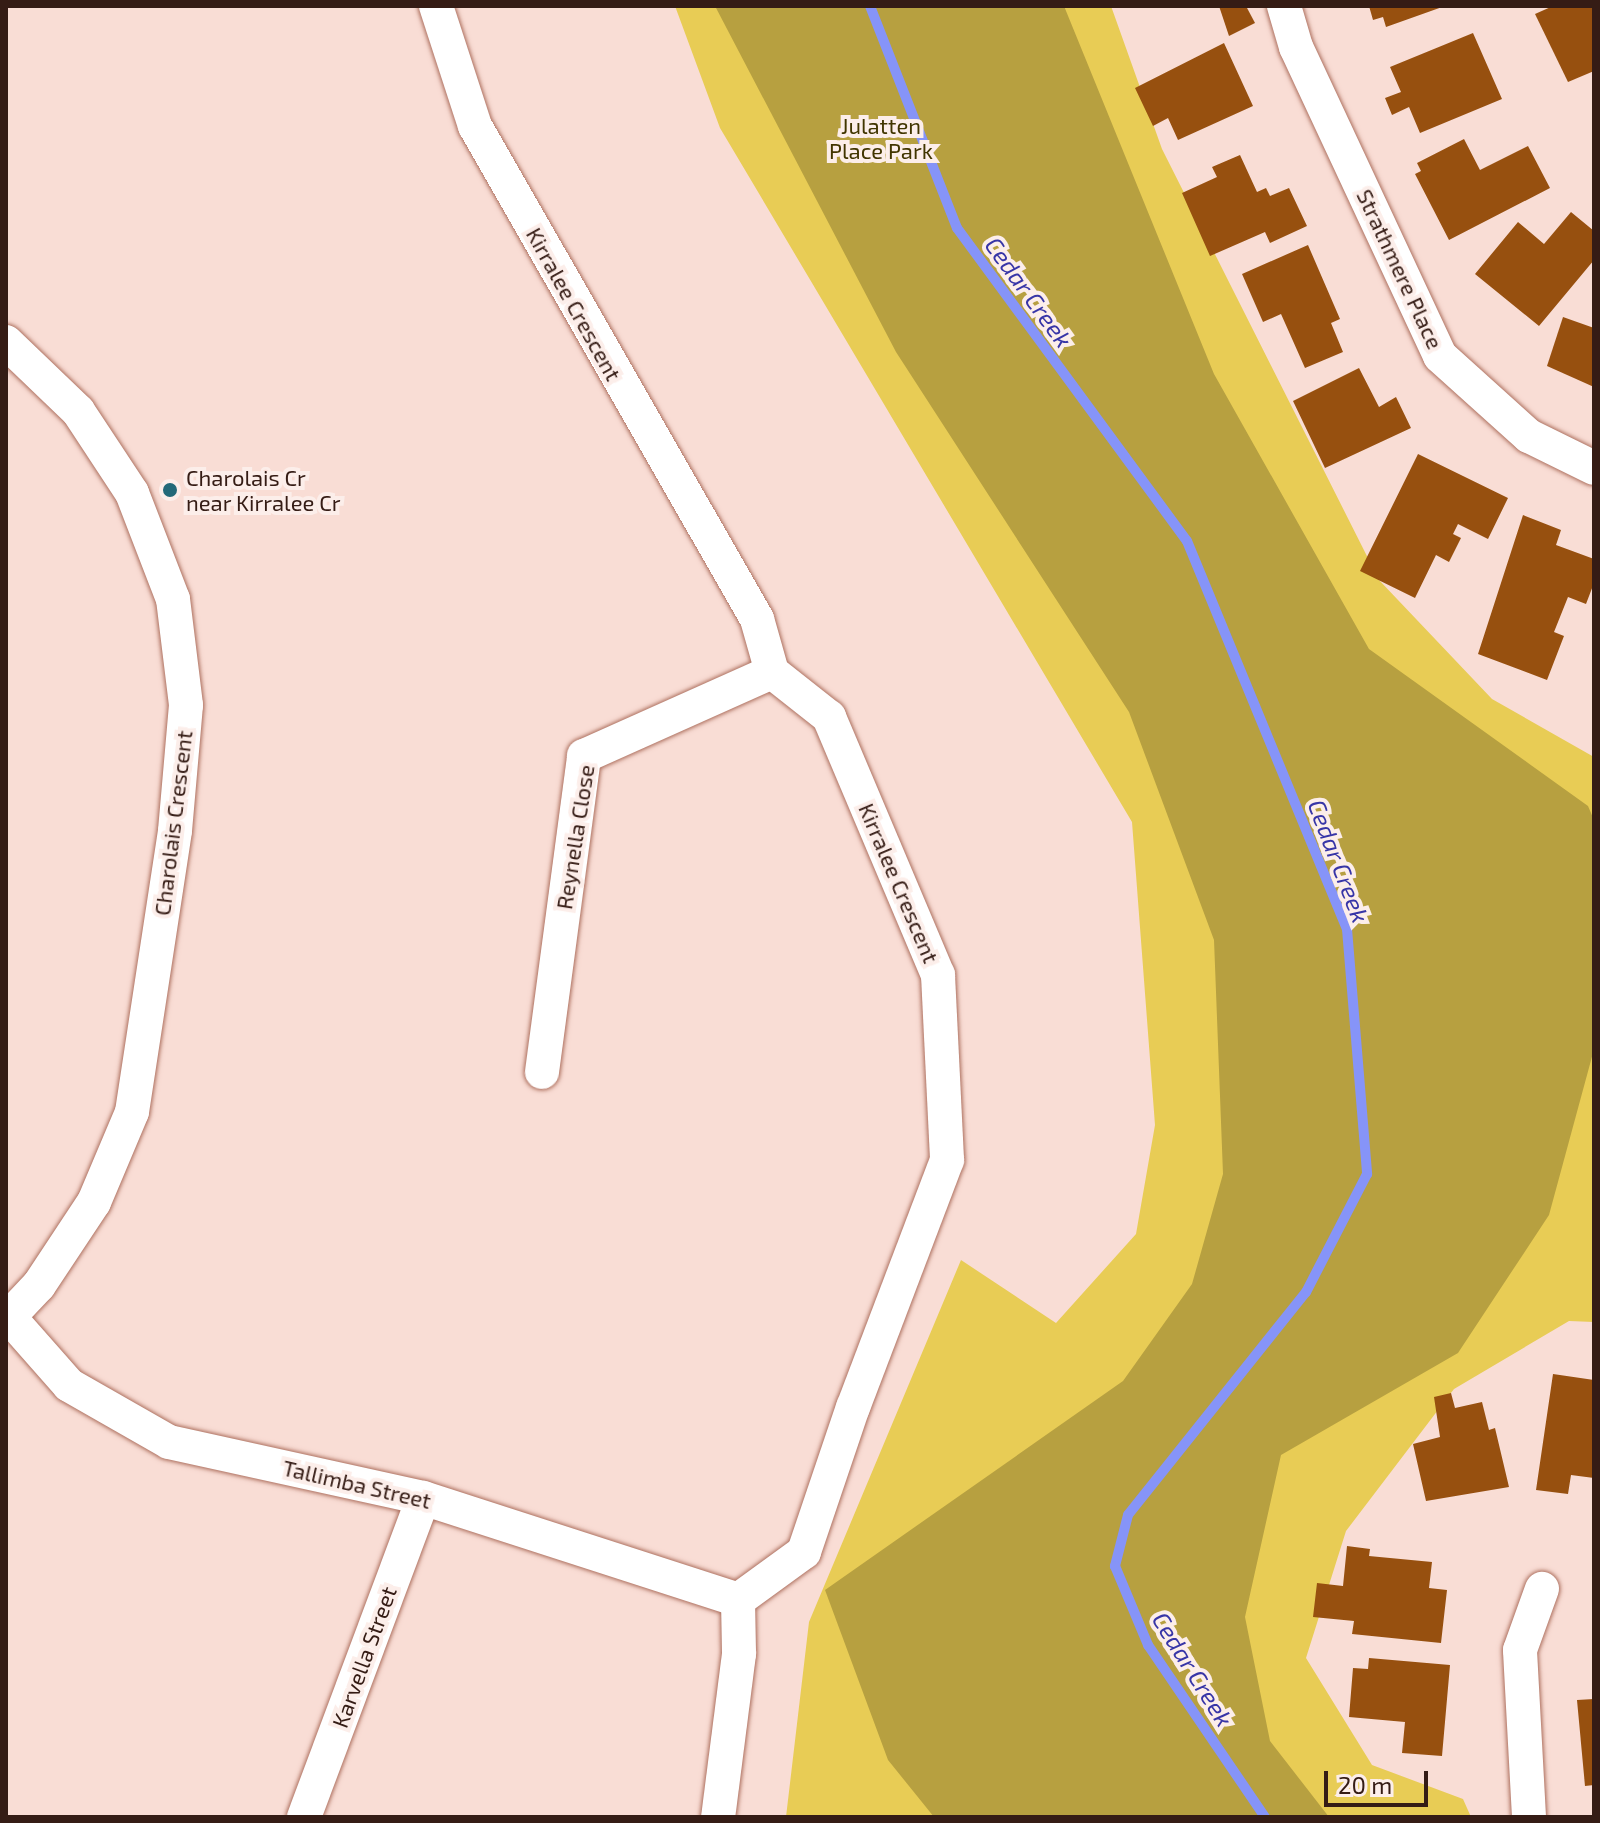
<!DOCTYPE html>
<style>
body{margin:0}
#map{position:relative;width:1600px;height:1823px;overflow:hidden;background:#f9ddd5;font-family:"Exo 2",sans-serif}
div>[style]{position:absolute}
.green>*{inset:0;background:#e8cc55}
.forest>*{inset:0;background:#b7a040}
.stream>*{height:10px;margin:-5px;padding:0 5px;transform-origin:5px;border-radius:5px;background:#8694f8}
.building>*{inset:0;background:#97500f}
.roads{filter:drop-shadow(0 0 2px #ae7160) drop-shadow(0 0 2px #ae7160)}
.street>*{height:34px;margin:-17px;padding:0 17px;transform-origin:17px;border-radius:17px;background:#fff}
.dots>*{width:22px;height:22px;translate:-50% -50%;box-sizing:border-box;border:4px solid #fceeea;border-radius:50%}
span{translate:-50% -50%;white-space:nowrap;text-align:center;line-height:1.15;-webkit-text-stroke:8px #fceeea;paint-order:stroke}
.park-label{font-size:22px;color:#413500}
.street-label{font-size:22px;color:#351c15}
.poi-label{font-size:22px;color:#351c15}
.left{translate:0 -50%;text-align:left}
.water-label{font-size:24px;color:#3735a7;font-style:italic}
.frame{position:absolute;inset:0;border:8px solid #351c15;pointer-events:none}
.scale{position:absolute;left:1324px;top:1771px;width:104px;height:36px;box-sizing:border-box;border:4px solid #351c15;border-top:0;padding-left:10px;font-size:24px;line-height:28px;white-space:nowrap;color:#351c15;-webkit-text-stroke:6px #fceeea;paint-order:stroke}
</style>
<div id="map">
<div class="green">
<i style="clip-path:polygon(675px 6px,1111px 6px,1162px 149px,1379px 580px,1492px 699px,1594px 757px,1594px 1322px,1569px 1321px,1454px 1389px,1346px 1531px,1306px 1658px,1372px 1765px,1463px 1799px,1471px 1817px,786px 1817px,809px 1622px,961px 1260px,1056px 1323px,1136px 1234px,1155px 1125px,1132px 822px,720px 128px)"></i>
</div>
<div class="forest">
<i style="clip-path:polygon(715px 6px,1064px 6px,1214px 374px,1369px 649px,1588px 806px,1594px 820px,1593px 1053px,1549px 1215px,1458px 1353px,1281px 1455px,1245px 1617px,1270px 1741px,1329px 1817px,934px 1817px,888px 1760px,825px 1590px,1123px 1381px,1192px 1284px,1223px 1174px,1214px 940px,1129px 712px,896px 352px)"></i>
</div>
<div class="stream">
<i style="left:870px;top:6px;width:238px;rotate:68.6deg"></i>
<i style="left:957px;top:228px;width:388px;rotate:53.7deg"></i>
<i style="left:1187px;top:541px;width:420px;rotate:67.6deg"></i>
<i style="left:1347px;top:929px;width:246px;rotate:85.3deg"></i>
<i style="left:1367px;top:1174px;width:133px;rotate:117.3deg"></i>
<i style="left:1306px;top:1292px;width:285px;rotate:128.6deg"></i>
<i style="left:1128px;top:1515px;width:53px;rotate:104.3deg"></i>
<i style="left:1115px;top:1566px;width:86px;rotate:67.3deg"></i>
<i style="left:1148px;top:1645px;width:208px;rotate:55.8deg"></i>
</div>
<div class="building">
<i style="clip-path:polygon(1219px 6px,1246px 6px,1255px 23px,1229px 36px)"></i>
<i style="clip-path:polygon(1369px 6px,1445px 6px,1386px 27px,1383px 17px,1373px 20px)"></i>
<i style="clip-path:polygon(1553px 6px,1594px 6px,1594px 71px,1568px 82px,1535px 14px)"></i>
<i style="clip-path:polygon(1473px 33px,1502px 99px,1420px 133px,1409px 107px,1392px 115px,1385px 98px,1401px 92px,1390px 67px)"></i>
<i style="clip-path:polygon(1224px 43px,1253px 106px,1178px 140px,1168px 118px,1153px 126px,1135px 88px)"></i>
<i style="clip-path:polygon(1464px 139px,1480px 170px,1528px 146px,1550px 188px,1449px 240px,1415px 174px,1421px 171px,1417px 163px)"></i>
<i style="clip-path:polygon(1240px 155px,1257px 192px,1266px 188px,1270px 196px,1289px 188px,1307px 226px,1270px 243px,1265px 232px,1210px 256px,1182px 193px,1217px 177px,1212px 167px)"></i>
<i style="clip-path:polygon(1571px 212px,1594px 231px,1594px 260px,1539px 326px,1475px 274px,1518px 222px,1544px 244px)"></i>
<i style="clip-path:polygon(1308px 245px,1340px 319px,1331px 323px,1343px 352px,1305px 368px,1281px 314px,1263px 322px,1242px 274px)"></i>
<i style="clip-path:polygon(1563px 317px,1594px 328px,1594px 387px,1547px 366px)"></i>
<i style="clip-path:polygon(1359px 368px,1379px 407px,1396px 397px,1411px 428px,1325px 468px,1293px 401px)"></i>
<i style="clip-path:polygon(1418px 454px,1508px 498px,1488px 539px,1458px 524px,1453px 534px,1461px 538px,1449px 562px,1436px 555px,1415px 598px,1360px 571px)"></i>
<i style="clip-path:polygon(1523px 515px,1561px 530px,1556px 545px,1594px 559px,1594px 583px,1586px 604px,1568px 597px,1554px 632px,1564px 636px,1547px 680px,1478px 654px)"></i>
<i style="clip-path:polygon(1553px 1374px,1594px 1380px,1594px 1478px,1571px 1475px,1568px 1494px,1536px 1490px)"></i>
<i style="clip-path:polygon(1451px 1393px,1455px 1408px,1482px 1402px,1489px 1430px,1495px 1428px,1509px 1487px,1426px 1501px,1413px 1444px,1440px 1437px,1434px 1397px)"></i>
<i style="clip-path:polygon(1347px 1546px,1370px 1549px,1369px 1556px,1432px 1562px,1429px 1588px,1447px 1590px,1441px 1643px,1352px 1634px,1354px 1621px,1313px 1617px,1317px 1583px,1343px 1586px)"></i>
<i style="clip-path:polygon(1369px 1658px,1450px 1665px,1442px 1756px,1402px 1753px,1405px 1722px,1349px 1717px,1353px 1668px,1368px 1669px)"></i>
<i style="clip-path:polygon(1594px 1699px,1594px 1785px,1585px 1786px,1577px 1700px)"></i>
</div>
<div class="roads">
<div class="street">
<i style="left:436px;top:6px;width:126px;rotate:72deg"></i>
<i style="left:475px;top:126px;width:568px;rotate:60.23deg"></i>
<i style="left:757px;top:619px;width:55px;rotate:74.2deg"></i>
<i style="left:772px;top:672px;width:73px;rotate:38.3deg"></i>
<i style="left:829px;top:717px;width:280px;rotate:67.1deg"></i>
<i style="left:938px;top:975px;width:185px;rotate:87.2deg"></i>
<i style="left:947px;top:1160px;width:264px;rotate:110.8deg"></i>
<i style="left:853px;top:1407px;width:153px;rotate:108.7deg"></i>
<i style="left:804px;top:1552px;width:82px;rotate:144deg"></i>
<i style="left:738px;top:1600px;width:54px;rotate:88.9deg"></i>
<i style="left:739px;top:1654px;width:164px;rotate:97.3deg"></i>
<i style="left:1284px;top:6px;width:43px;rotate:73.7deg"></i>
<i style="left:1296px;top:47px;width:341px;rotate:65deg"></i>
<i style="left:1440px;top:356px;width:120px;rotate:42deg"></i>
<i style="left:1529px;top:436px;width:72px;rotate:26.2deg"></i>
<i style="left:6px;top:342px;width:100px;rotate:43.8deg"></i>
<i style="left:78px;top:411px;width:98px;rotate:56.6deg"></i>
<i style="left:132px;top:493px;width:114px;rotate:68.9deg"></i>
<i style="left:173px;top:599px;width:107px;rotate:83deg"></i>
<i style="left:186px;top:705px;width:126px;rotate:95deg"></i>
<i style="left:175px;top:831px;width:284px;rotate:98.7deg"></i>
<i style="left:132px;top:1112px;width:98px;rotate:112.9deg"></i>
<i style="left:94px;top:1202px;width:100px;rotate:123.5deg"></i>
<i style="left:39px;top:1285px;width:48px;rotate:133.3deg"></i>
<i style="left:542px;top:1072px;width:319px;rotate:-82.4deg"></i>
<i style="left:584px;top:756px;width:206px;rotate:-24.1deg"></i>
<i style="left:10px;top:1318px;width:89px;rotate:48.6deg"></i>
<i style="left:69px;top:1385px;width:115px;rotate:29.7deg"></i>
<i style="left:169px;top:1442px;width:260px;rotate:12.4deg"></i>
<i style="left:423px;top:1498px;width:331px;rotate:17.9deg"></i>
<i style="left:304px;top:1817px;width:340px;rotate:-69.5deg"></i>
<i style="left:1529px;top:1817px;width:167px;rotate:-93.1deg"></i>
<i style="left:1520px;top:1650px;width:65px;rotate:-70.2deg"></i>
</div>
</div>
<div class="dots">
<i style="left:170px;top:490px;background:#236979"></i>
</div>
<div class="park-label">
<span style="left:881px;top:138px">Julatten<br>Place Park</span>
</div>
<div class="street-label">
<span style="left:1400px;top:269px;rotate:65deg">Strathmere Place</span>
<span style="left:574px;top:304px;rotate:61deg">Kirralee Crescent</span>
<span style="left:173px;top:823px;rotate:-83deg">Charolais Crescent</span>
<span style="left:575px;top:837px;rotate:-81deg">Reynella Close</span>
<span style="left:899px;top:883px;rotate:67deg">Kirralee Crescent</span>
<span style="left:357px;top:1484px;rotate:13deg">Tallimba Street</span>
<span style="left:364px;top:1657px;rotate:-70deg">Karvella Street</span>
</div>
<div class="poi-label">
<span class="left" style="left:186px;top:490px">Charolais Cr<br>near Kirralee Cr</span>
</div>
<div class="water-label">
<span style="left:1029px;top:292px;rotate:54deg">Cedar Creek</span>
<span style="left:1339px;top:861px;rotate:69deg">Cedar Creek</span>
<span style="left:1193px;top:1669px;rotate:58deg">Cedar Creek</span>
</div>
<div class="frame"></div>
<div class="scale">20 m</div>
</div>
